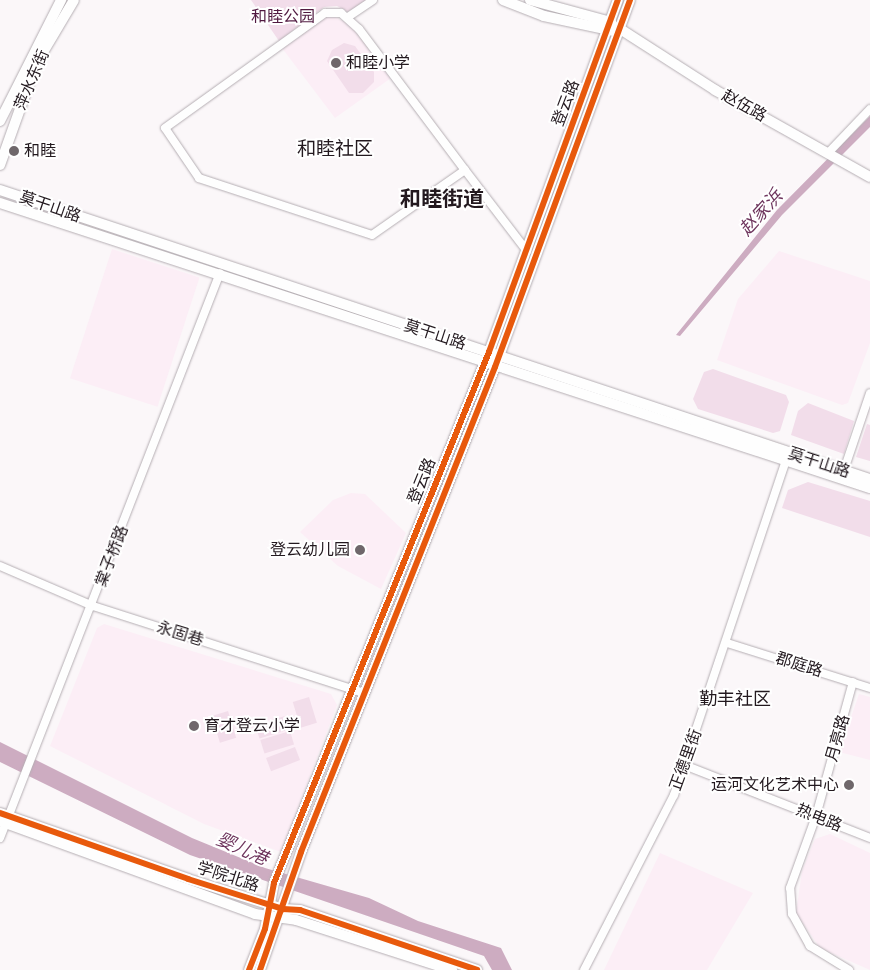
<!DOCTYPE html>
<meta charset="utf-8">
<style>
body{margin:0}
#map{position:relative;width:870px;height:970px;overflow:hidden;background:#fbf7f9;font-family:Cabin,"Noto Sans SC",sans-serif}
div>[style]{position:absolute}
.built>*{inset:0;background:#fceef6;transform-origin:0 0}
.green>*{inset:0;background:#f2ddea;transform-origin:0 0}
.water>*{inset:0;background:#cdacc1}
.roads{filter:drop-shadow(0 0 1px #b5aeb3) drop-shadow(0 0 1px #b5aeb3)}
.minor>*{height:8px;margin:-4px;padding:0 4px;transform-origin:4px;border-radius:4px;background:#fefefe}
.major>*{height:10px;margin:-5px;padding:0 5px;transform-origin:5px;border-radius:5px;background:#fefefe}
.cycleway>*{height:6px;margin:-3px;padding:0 3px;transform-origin:3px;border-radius:3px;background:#e8590c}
.dots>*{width:14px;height:14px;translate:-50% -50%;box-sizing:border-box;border:2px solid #fff;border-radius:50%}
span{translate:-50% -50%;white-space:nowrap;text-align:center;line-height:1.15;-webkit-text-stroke:4px #fff;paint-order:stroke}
.park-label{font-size:16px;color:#511a41}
.poi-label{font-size:16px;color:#23191f}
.left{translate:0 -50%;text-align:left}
.right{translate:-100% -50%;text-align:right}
.street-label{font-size:16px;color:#23191f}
.water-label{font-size:18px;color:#6e355d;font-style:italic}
.neighbourhood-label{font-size:18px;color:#23191f}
.quarter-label{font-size:19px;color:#23191f}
.district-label{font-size:21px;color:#23191f;font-weight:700}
</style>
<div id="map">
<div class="built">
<i style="clip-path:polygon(329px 14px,351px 25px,391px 78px,335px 118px,282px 48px)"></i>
<i style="left:112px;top:249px;width:92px;height:136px;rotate:18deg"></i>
<i style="clip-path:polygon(779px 251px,870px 281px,870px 343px,848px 403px,842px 405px,717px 360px,738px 299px)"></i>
<i style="clip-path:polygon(351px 493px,365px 494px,406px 533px,381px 589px,338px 566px,300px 532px,333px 500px)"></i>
<i style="clip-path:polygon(104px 624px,331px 694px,337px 705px,281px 852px,204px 824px,50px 746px,97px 628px)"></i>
<i style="clip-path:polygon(859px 694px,870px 697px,870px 760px,839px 752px)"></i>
<i style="clip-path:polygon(830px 834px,870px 853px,870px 970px,820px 948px,796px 913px,802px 871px,815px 839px)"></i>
<i style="clip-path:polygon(660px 853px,753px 893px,707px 970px,604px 970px)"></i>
</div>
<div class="green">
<i style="clip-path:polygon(251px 0,366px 0,348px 12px,337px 6px,324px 7px,279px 41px)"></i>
<i style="clip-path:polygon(344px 43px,355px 46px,374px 72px,374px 82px,363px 93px,349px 93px,327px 61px,332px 50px)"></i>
<i style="clip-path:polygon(713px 369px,786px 395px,789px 402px,780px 431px,773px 433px,698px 409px,693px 399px,704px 372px)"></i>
<i style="clip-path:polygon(808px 403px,854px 421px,844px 454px,791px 435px,798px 411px)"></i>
<i style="clip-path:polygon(867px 424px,870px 425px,870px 461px,856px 457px)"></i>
<i style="clip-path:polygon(808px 482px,870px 501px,870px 537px,782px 508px,788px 490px)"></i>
<i style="left:309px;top:697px;width:27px;height:17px;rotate:73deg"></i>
<i style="left:228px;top:711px;width:28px;height:17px;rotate:73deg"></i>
<i style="left:285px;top:716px;width:14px;height:31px;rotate:73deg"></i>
<i style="left:290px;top:731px;width:14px;height:31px;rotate:73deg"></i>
<i style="left:295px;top:747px;width:14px;height:31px;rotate:69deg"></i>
</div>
<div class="water">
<i style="clip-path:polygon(870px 116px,870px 127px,782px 215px,680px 336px,676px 335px,777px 210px)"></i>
<i style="clip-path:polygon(0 742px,192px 838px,265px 868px,369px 898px,418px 921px,501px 948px,512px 970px,492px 970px,484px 956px,190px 855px,0 762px)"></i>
</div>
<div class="roads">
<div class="minor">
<i style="left:348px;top:17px;width:30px;rotate:-34deg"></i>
<i style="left:828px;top:153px;width:61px;rotate:-46.3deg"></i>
<i style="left:465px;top:170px;width:113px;rotate:145deg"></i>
<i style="left:372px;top:235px;width:182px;rotate:-161.8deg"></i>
<i style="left:199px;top:178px;width:60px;rotate:-124.2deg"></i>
<i style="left:165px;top:128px;width:197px;rotate:-35.7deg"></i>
<i style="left:325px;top:13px;width:16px"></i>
<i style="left:341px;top:13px;width:24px;rotate:42deg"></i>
<i style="left:359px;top:29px;width:176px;rotate:53.1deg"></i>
<i style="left:465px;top:170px;width:102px;rotate:52.6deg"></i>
<i style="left:844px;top:470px;width:81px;rotate:-71.3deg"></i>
<i style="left:0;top:566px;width:101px;rotate:23.3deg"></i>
<i style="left:93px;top:606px;width:285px;rotate:17.8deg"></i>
<i style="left:727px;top:643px;width:150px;rotate:17.5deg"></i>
<i style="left:684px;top:765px;width:200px;rotate:21.4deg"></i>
<i style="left:0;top:838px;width:606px;rotate:-68.73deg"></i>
<i style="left:584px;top:970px;width:197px;rotate:-62.8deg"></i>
<i style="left:674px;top:795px;width:355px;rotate:-71.5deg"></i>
<i style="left:849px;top:970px;width:46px;rotate:-148.4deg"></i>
<i style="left:810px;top:946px;width:37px;rotate:-119deg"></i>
<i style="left:792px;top:914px;width:26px;rotate:-94deg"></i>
<i style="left:790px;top:888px;width:77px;rotate:-70.1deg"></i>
<i style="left:816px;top:816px;width:139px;rotate:-74.6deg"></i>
</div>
<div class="major">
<i style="left:503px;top:0;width:44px;rotate:21.3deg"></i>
<i style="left:544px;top:16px;width:72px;rotate:12.1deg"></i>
<i style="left:530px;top:0;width:84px;rotate:15.2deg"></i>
<i style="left:617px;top:27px;width:117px;rotate:32.7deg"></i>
<i style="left:715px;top:90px;width:178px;rotate:29.3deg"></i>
<i style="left:0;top:121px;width:136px;rotate:-63.2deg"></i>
<i style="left:0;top:165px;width:107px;rotate:-70.4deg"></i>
<i style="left:36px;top:64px;width:74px;rotate:-59.3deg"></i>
<i style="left:0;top:190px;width:917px;rotate:18.38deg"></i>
<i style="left:0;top:203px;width:915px;rotate:18.14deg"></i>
<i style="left:0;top:813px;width:199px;rotate:19.3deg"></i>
<i style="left:188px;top:879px;width:100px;rotate:17.5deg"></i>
<i style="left:283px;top:909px;width:17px;rotate:3deg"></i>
<i style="left:300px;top:910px;width:187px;rotate:18.7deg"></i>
<i style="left:0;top:821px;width:271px;rotate:20deg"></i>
<i style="left:255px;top:914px;width:41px;rotate:8.3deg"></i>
<i style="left:296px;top:920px;width:164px;rotate:17.8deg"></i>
<i style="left:249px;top:970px;width:44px;rotate:-68.7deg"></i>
<i style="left:265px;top:929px;width:47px;rotate:-78.9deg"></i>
<i style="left:274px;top:883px;width:573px;rotate:-67.96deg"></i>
<i style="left:489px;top:352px;width:375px;rotate:-69.9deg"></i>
<i style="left:260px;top:970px;width:125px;rotate:-70.8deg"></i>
<i style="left:301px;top:852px;width:522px;rotate:-68.2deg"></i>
<i style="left:495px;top:367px;width:391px;rotate:-69.8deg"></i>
</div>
</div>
<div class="cycleway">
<i style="left:0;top:813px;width:199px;rotate:19.3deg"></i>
<i style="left:188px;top:879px;width:100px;rotate:17.5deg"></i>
<i style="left:283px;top:909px;width:17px;rotate:3deg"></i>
<i style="left:300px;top:910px;width:187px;rotate:18.7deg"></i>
<i style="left:249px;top:970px;width:44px;rotate:-68.7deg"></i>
<i style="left:265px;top:929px;width:47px;rotate:-78.9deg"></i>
<i style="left:274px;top:883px;width:573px;rotate:-67.96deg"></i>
<i style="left:489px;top:352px;width:375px;rotate:-69.9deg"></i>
<i style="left:260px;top:970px;width:125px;rotate:-70.8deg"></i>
<i style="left:301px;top:852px;width:522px;rotate:-68.2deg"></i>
<i style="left:495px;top:367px;width:391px;rotate:-69.8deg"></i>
</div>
<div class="dots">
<i style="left:336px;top:63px;background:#6f676b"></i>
<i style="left:14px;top:151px;background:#6f676b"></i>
<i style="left:360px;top:550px;background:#6f676b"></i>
<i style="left:194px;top:726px;background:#6f676b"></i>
<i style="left:849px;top:785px;background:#6f676b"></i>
</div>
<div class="park-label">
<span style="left:283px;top:17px">和睦公园</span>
</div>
<div class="poi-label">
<span class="left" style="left:346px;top:63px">和睦小学</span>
<span class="left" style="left:24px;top:151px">和睦</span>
<span class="right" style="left:350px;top:550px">登云幼儿园</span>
<span class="left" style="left:204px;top:726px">育才登云小学</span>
<span class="right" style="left:839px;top:785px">运河文化艺术中心</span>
</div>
<div class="street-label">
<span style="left:32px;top:80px;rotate:-67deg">萍水东街</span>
<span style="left:566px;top:103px;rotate:-69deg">登云路</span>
<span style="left:744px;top:106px;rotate:29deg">赵伍路</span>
<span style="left:50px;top:207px;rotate:19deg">莫干山路</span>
<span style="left:435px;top:335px;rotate:18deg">莫干山路</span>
<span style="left:819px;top:463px;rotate:18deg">莫干山路</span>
<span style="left:422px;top:481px;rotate:-68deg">登云路</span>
<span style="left:112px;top:556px;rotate:-69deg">棠子桥路</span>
<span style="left:180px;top:634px;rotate:17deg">永固巷</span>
<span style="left:799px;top:665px;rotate:17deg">郡庭路</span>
<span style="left:838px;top:738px;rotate:-74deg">月亮路</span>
<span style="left:686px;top:760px;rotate:-70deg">正德里街</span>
<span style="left:819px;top:818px;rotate:22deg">热电路</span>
<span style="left:228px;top:877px;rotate:18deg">学院北路</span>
</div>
<div class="water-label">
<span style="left:761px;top:213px;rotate:-48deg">赵家浜</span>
<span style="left:242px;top:849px;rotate:24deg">婴儿港</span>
</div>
<div class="neighbourhood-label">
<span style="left:735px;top:699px">勤丰社区</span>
</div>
<div class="quarter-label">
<span style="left:335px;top:149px">和睦社区</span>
</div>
<div class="district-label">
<span style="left:442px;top:199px">和睦街道</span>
</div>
</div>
